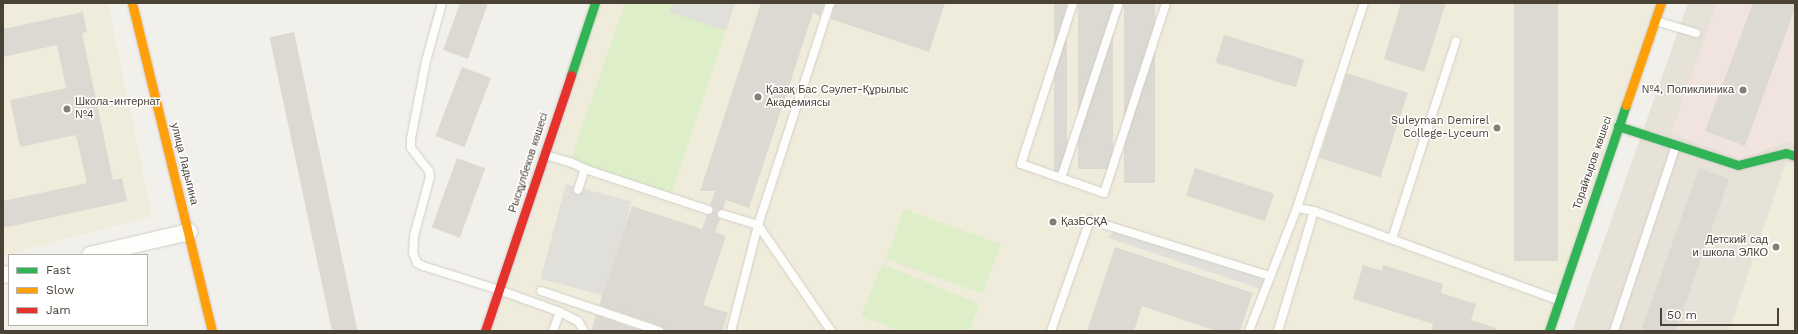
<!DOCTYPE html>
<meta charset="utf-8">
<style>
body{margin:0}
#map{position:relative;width:1798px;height:334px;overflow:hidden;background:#f2f0ea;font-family:"Work Sans",sans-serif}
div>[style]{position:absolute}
.residential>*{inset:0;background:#e6e2d7}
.education>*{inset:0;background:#f0ecdc}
.medical>*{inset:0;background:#f1e4de}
.green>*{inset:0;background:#ddeec8;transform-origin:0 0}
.parking>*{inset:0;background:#e1dfda;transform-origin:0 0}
.building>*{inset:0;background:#dcd9d2;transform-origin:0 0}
.roads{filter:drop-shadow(0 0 1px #d0cdc7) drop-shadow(0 0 1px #d0cdc7)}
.lane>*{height:8px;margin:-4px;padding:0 4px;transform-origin:4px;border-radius:4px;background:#fdfdfc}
.street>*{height:16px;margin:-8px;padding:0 8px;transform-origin:8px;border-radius:8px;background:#fdfdfc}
.fast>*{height:9px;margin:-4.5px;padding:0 4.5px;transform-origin:4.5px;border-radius:4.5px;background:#30b455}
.slow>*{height:9px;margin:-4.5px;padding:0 4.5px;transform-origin:4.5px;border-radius:4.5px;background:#ff9f0a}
.jam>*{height:9px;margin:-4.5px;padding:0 4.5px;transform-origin:4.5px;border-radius:4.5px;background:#e5322d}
.dots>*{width:11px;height:11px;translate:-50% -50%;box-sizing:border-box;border:2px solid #fff;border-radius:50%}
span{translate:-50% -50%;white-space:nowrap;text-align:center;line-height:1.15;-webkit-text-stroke:3px #fff;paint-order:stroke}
.poi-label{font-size:11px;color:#494235}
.right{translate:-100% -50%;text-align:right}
.left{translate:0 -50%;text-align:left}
.street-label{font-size:11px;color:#494235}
.frame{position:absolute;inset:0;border:4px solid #494235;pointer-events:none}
.legend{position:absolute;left:8px;top:254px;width:140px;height:72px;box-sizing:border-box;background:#fff;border:1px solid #b6b3ae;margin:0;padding:5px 7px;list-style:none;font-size:12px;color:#494235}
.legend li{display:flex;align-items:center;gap:8px;height:20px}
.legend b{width:20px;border:1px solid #b6b3ae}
.scale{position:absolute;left:1660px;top:308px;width:119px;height:18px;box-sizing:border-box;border:2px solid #494235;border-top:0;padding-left:5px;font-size:12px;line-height:14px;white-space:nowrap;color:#494235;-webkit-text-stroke:3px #fff;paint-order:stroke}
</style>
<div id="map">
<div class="residential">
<i style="clip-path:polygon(1688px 3px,1795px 3px,1795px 331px,1572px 331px)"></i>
</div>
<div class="education">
<i style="clip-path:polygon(3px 3px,108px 3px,152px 216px,3px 256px)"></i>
<i style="clip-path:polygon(595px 3px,1661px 3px,1549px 331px,485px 331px)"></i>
<i style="clip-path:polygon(1786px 161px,1795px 164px,1795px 331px,1729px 331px)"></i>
</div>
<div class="medical">
<i style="clip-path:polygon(1717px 3px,1795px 3px,1795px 144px,1787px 142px,1741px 159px,1671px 133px)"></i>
</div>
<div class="green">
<i style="clip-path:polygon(625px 3px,735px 3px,671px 196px,570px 162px)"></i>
<i style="left:904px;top:209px;width:103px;height:53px;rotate:20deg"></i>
<i style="clip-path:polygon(882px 264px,980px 304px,969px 331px,899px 331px,861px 316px)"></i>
</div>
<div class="parking">
<i style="clip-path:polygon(672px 3px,735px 3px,726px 31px,669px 12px)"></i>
<i style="left:566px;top:184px;width:68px;height:98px;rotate:15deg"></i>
<i style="clip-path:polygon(1115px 228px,1270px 276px,1264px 290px,1108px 238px)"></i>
</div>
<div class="building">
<i style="clip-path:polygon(460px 3px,488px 3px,468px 59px,443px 50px)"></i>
<i style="clip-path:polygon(761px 3px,824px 3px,820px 16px,813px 13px,749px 208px,726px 200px,723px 209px,717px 212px,717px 216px,720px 219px,715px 232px,726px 236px,703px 305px,728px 313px,722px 331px,664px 331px,661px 326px,599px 305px,632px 206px,702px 229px,707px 215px,713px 212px,713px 209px,710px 205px,715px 191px,700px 191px)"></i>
<i style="clip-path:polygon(835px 3px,945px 3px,929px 52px,831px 19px)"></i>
<i style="left:1054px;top:3px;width:13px;height:173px"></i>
<i style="left:1078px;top:3px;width:35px;height:166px"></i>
<i style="left:1124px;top:3px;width:31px;height:180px"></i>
<i style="clip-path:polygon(1401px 3px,1446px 3px,1424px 72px,1384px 59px)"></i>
<i style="left:1514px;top:3px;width:44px;height:258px"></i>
<i style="clip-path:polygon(1753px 3px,1795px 3px,1795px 8px,1745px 146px,1705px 131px)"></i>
<i style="clip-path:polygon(83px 12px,87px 32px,82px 33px,113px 180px,122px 178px,127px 201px,3px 228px,3px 201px,87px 183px,76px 135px,20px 147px,10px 100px,66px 88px,57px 45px,3px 57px,3px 29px)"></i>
<i style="left:294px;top:32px;width:305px;height:25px;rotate:78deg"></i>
<i style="left:1224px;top:35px;width:84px;height:29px;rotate:17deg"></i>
<i style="left:462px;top:67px;width:31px;height:74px;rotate:21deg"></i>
<i style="left:1347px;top:73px;width:64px;height:89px;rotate:18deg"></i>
<i style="left:457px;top:158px;width:30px;height:74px;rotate:20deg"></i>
<i style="left:1195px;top:168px;width:83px;height:29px;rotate:18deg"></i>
<i style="clip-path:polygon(1699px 168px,1729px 179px,1676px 331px,1650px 331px,1642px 328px)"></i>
<i style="clip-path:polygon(1115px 247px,1253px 293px,1240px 331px,1216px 331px,1142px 306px,1134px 331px,1087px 331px)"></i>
<i style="clip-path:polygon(1363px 265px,1382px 271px,1383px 265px,1443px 284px,1441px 293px,1476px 304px,1471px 320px,1496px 328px,1495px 331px,1431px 331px,1433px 324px,1353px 299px)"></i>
<i style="clip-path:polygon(596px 315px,642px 331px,591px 331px)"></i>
</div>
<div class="roads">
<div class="lane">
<i style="left:442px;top:3px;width:60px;rotate:105.4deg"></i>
<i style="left:426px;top:61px;width:79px;rotate:100.9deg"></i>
<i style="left:411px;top:139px;width:9px;rotate:90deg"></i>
<i style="left:411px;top:148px;width:29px;rotate:52deg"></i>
<i style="left:429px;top:171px;width:6px;rotate:81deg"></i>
<i style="left:430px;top:177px;width:61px;rotate:105.2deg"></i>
<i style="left:414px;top:236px;width:17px;rotate:93deg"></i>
<i style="left:413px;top:253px;width:11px;rotate:68deg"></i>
<i style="left:417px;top:263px;width:7px;rotate:27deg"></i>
<i style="left:423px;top:266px;width:80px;rotate:17.5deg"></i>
<i style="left:499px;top:290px;width:65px;rotate:19.8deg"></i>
<i style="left:560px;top:312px;width:20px;rotate:27deg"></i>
<i style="left:578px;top:321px;width:12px;rotate:59deg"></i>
<i style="left:1073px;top:3px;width:169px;rotate:107.9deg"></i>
<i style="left:1021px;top:164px;width:88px;rotate:19.3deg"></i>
<i style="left:1104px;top:193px;width:200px;rotate:-71.9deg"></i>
<i style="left:1364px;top:3px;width:216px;rotate:108.1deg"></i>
<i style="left:1297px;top:208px;width:17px;rotate:10deg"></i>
<i style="left:1314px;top:211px;width:261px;rotate:20deg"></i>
<i style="left:1656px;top:21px;width:42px;rotate:16.7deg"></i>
<i style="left:545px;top:155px;width:26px;rotate:16deg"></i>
<i style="left:570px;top:162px;width:17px;rotate:25deg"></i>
<i style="left:585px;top:169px;width:130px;rotate:18.4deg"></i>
<i style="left:1061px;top:178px;width:184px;rotate:-71.7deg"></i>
<i style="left:578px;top:190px;width:22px;rotate:-72deg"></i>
<i style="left:722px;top:214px;width:38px;rotate:17deg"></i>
<i style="left:758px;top:225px;width:233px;rotate:-72deg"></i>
<i style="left:758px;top:225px;width:129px;rotate:55.4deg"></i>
<i style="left:1392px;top:239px;width:208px;rotate:-72.1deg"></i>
<i style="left:541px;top:291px;width:125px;rotate:18.7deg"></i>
<i style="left:553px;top:331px;width:20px;rotate:-70deg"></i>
<i style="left:731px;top:331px;width:109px;rotate:-75.7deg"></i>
<i style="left:1051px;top:331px;width:118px;rotate:-70.6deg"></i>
<i style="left:1090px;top:220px;width:189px;rotate:17.3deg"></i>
<i style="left:1249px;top:331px;width:132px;rotate:-68.7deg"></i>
<i style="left:1278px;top:331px;width:125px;rotate:-73.3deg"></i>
<i style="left:1614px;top:331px;width:195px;rotate:-71.5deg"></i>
</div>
<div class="street">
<i style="left:90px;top:255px;width:102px;rotate:-13.1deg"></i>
<i style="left:3px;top:275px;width:6px;rotate:-9deg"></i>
</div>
<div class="fast">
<i style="left:571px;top:75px;width:76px;rotate:-71.6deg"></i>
<i style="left:1618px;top:126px;width:126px;rotate:18deg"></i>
<i style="left:1738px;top:165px;width:49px;rotate:-14deg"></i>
<i style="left:1786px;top:153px;width:9px;rotate:18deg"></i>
<i style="left:1549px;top:331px;width:239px;rotate:-71.2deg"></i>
</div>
<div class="slow">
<i style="left:132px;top:3px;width:338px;rotate:76.3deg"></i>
<i style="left:1626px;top:105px;width:108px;rotate:-71.1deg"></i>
</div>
<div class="jam">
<i style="left:485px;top:331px;width:270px;rotate:-71.4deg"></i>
</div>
</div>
<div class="dots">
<i style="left:1743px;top:90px;background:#847f74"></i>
<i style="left:758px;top:97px;background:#847f74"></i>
<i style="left:67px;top:109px;background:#847f74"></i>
<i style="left:1497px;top:128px;background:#847f74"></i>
<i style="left:1053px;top:222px;background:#847f74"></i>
<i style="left:1776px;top:247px;background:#847f74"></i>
</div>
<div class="poi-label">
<span class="right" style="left:1734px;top:90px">№4, Поликлиника</span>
<span class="left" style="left:766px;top:97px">Қазақ Бас Сәулет-Құрылыс<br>Академиясы</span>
<span class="left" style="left:75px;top:109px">Школа-интернат<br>№4</span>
<span class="right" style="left:1489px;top:128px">Suleyman Demirel<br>College-Lyceum</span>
<span class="left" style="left:1061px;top:222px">ҚазБСҚА</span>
<span class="right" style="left:1768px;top:247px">Детский сад<br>и школа ЭЛКО</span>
</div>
<div class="street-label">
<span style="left:529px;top:163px;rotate:-72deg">Рысқұлбеков көшесі</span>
<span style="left:1593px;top:163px;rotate:-71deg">Торайғыров көшесі</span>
<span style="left:184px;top:164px;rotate:76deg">улица Ладыгина</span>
</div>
<div class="frame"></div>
<ul class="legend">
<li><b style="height:5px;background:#30b455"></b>Fast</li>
<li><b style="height:5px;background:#ff9f0a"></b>Slow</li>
<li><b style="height:5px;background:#e5322d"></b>Jam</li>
</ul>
<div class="scale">50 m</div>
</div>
